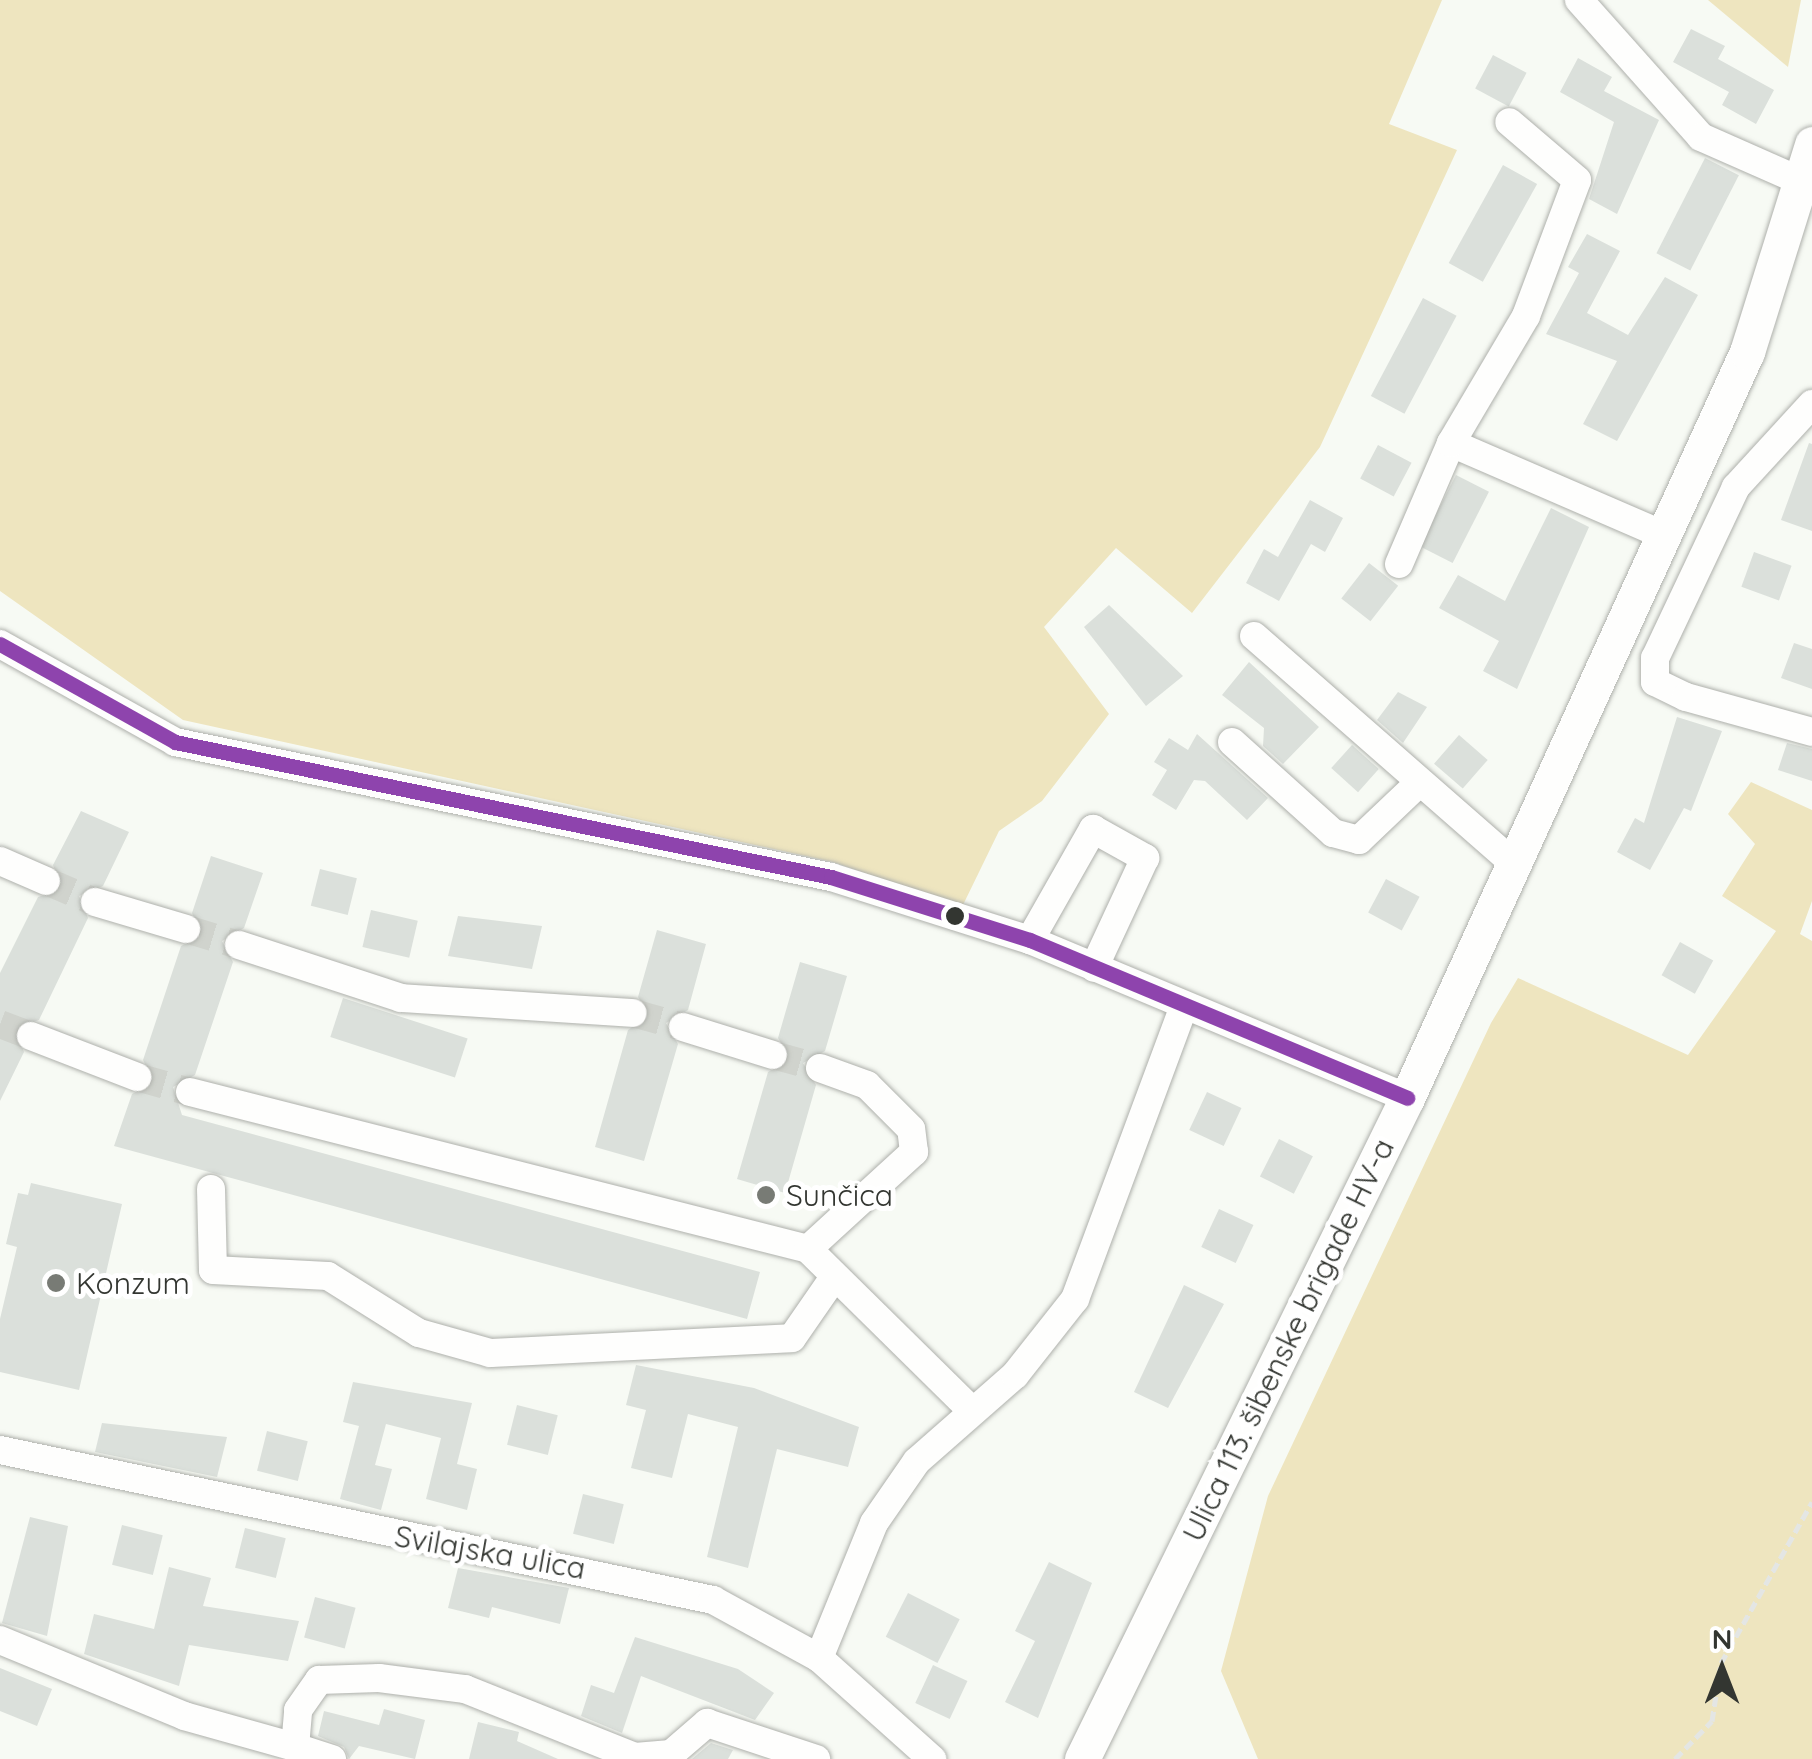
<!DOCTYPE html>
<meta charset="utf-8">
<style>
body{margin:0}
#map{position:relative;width:1812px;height:1759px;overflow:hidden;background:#f7faf4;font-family:Quicksand,sans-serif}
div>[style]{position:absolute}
.green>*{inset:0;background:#eee5bf}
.building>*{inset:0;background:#dbe0db;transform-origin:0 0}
.minor-tunnel>*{height:28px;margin-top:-14px;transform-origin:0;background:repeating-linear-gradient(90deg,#d0d3cd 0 28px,transparent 0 42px)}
.path>*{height:5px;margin-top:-2.5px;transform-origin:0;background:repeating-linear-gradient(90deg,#e4e6e4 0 10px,transparent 0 15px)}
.roads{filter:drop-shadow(0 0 2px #aeb0ab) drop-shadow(0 0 2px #aeb0ab)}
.minor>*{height:28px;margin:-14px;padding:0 14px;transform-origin:14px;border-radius:14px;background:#fefefd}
.major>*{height:35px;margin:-17.5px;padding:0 17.5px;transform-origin:17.5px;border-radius:17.5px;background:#fefefd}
.bus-1>*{height:15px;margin:-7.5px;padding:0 7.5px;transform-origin:7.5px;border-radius:7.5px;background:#8e44ad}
.dots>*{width:28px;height:28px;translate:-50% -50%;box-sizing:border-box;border:5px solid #fff;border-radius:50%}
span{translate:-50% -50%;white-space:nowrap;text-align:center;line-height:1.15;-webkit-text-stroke:10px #fff;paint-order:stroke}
.poi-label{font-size:30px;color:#333631}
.left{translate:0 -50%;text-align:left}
.street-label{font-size:30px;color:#333631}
.north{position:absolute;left:1672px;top:1619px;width:100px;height:100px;-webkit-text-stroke:8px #fff;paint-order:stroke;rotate:0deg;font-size:28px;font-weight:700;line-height:40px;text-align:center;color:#333631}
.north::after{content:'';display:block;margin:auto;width:35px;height:45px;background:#333631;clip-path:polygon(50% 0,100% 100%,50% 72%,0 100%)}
</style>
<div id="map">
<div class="green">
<i style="clip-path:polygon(0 0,1442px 0,1389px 124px,1457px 150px,1320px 447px,1192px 613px,1116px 548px,1044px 627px,1109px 714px,1042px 801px,999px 831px,962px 907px,833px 862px,183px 720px,0 591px)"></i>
<i style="clip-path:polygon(1708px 0,1801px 0,1788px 67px)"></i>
<i style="clip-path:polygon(1751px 782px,1812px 810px,1812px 901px,1800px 934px,1812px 941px,1812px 1759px,1258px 1759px,1221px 1671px,1268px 1496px,1491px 1023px,1518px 978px,1688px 1055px,1776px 931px,1722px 896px,1755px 844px,1728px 814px)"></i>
</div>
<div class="building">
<i style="clip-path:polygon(1691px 29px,1725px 46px,1718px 59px,1774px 90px,1756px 124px,1722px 105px,1729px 92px,1673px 62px)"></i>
<i style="left:1493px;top:55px;width:38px;height:38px;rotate:28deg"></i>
<i style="clip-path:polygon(1578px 58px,1612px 77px,1604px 91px,1659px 120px,1617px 214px,1589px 199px,1614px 122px,1560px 92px)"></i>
<i style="left:1705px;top:158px;width:38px;height:107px;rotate:27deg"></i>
<i style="left:1503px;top:165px;width:39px;height:112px;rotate:29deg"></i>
<i style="clip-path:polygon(1587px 234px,1620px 251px,1587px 313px,1628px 335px,1665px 277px,1698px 295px,1617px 441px,1583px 424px,1617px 361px,1546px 334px,1579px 273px,1568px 267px)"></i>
<i style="left:1423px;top:298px;width:38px;height:111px;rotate:28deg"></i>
<i style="clip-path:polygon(1809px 443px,1812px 444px,1812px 531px,1781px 520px)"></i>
<i style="left:1378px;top:445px;width:38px;height:38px;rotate:28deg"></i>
<i style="left:1456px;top:475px;width:37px;height:80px;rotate:27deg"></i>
<i style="clip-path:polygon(1310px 500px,1343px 518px,1325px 552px,1311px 544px,1279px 601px,1246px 583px,1264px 549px,1278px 557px)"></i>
<i style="clip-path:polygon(1551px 508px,1589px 527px,1517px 689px,1483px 671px,1499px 641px,1439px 608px,1458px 575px,1505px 601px)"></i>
<i style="left:1754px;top:552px;width:40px;height:37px;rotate:20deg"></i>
<i style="left:1369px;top:563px;width:37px;height:45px;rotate:38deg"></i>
<i style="clip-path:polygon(1109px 605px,1183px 676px,1146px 706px,1084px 627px)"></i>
<i style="clip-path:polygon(1794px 643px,1812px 649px,1812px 689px,1781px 678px)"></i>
<i style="clip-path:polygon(1249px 662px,1319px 727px,1283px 764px,1263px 746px,1264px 728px,1222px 695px)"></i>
<i style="clip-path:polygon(1398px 692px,1427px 707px,1403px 743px,1377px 720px)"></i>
<i style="clip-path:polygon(1677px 717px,1722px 731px,1691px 811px,1684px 808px,1650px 870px,1617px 852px,1635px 818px,1644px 823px)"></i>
<i style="clip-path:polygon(1197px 734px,1268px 798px,1247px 820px,1205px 781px,1194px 780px,1176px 810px,1152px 795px,1167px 770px,1154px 762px,1169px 738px,1188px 750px)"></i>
<i style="left:1459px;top:735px;width:38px;height:38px;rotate:41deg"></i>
<i style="clip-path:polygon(1787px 743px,1812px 749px,1812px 781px,1778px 770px)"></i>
<i style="left:1352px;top:745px;width:36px;height:31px;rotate:42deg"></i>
<i style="clip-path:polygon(81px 811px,129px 832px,103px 886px,79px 896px,88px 918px,39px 1020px,15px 1029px,24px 1052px,0 1101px,0 973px,38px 897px,62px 889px,53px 865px)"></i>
<i style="clip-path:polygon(211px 856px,263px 873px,244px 928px,222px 941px,233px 962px,195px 1075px,173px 1087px,182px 1115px,760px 1272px,747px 1319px,114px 1146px,132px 1094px,154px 1082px,143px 1060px,181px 946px,202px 935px,192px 913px)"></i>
<i style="left:320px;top:869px;width:38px;height:38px;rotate:14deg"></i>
<i style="left:1386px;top:879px;width:38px;height:38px;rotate:28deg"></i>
<i style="left:371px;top:910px;width:48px;height:38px;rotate:13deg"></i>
<i style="clip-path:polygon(458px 916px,542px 926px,532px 969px,448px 956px)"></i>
<i style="clip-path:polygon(657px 930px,706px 944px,688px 1010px,666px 1023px,678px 1044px,644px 1161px,595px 1147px,628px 1030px,650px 1015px,638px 997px)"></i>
<i style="left:1680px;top:942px;width:38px;height:38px;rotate:29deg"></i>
<i style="clip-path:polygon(800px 962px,847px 976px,825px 1051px,803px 1063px,816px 1085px,785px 1193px,737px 1179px,768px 1072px,790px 1059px,778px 1038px)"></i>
<i style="left:343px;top:998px;width:131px;height:41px;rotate:18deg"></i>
<i style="left:1207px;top:1092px;width:38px;height:42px;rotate:25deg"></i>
<i style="left:1279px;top:1139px;width:38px;height:42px;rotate:27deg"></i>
<i style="clip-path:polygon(31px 1183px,122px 1204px,79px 1390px,0 1372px,0 1319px,17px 1247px,6px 1244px,18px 1193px,28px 1195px)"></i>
<i style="left:1219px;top:1209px;width:38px;height:42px;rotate:25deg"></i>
<i style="clip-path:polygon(1184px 1285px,1224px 1304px,1168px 1408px,1134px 1392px)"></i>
<i style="clip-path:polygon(636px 1365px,754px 1388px,859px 1427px,848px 1467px,777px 1449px,748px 1568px,707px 1557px,738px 1427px,688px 1414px,672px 1478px,631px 1468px,646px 1410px,626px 1405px)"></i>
<i style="clip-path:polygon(353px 1382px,472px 1403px,457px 1464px,477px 1469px,467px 1510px,426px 1499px,441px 1438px,386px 1424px,375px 1465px,392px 1469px,381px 1510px,340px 1499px,359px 1426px,343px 1422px)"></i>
<i style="left:517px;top:1405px;width:42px;height:41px;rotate:14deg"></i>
<i style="clip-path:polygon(102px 1423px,227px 1437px,217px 1477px,95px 1452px)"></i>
<i style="left:267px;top:1431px;width:42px;height:41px;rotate:14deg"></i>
<i style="left:583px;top:1494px;width:42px;height:41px;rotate:14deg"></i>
<i style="clip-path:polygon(30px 1517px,68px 1526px,47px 1636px,2px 1623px)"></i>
<i style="left:122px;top:1525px;width:42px;height:41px;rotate:14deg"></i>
<i style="left:245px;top:1528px;width:42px;height:41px;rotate:14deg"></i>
<i style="clip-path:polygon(1049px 1562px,1092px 1583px,1038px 1718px,1005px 1702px,1035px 1641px,1015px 1631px)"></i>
<i style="clip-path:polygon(169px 1567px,211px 1578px,203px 1606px,299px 1621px,288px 1661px,189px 1645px,179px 1686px,84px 1654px,94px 1614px,154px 1629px)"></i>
<i style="clip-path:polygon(458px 1568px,569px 1588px,560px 1624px,492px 1607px,489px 1618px,448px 1608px)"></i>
<i style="left:908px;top:1593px;width:58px;height:49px;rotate:27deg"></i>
<i style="left:315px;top:1597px;width:42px;height:42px;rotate:15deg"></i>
<i style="clip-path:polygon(635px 1637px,738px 1669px,774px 1693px,755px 1720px,641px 1676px,622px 1733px,581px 1716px,591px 1685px,614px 1693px)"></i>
<i style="left:933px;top:1665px;width:38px;height:42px;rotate:25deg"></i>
<i style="clip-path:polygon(0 1668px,52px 1689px,37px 1726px,0 1711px)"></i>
<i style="clip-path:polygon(384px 1709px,425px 1720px,415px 1759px,359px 1746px,349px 1759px,344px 1747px,318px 1736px,324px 1711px,379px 1725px)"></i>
<i style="clip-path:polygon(478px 1722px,519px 1732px,517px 1741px,558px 1759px,469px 1759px)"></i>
<i style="clip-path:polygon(711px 1743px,733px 1750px,728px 1759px,692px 1759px)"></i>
</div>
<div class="minor-tunnel">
<i style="left:46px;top:881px;width:53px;rotate:23.2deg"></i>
<i style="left:186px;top:929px;width:55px;rotate:16.8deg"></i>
<i style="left:633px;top:1013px;width:52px;rotate:15.6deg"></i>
<i style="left:0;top:1024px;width:33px;rotate:21deg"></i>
<i style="left:773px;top:1055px;width:49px;rotate:15.5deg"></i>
<i style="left:137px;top:1077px;width:55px;rotate:15.8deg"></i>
</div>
<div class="path">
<i style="left:1675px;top:1759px;width:53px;rotate:-45.8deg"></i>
<i style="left:1712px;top:1721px;width:59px;rotate:-81.2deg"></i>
<i style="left:1721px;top:1663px;width:185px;rotate:-60.5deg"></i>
</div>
<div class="roads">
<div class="minor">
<i style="left:1579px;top:0;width:183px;rotate:48.3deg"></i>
<i style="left:1701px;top:137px;width:111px;rotate:23.8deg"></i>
<i style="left:1812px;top:404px;width:113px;rotate:132.5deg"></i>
<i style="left:1736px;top:487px;width:189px;rotate:115.3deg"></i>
<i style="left:1655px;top:658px;width:24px;rotate:90deg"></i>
<i style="left:1655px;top:682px;width:34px;rotate:26deg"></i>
<i style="left:1686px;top:697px;width:131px;rotate:15.5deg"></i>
<i style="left:1451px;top:443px;width:232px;rotate:23.4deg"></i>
<i style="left:1399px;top:564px;width:132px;rotate:-66.7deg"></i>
<i style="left:1451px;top:443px;width:147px;rotate:-59.4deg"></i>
<i style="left:1526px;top:316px;width:145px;rotate:-69.4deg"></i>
<i style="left:1577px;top:180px;width:89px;rotate:-139.5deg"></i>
<i style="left:1254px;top:636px;width:346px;rotate:41.2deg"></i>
<i style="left:0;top:644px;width:201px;rotate:29.2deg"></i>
<i style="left:175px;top:742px;width:670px;rotate:11.63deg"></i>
<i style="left:831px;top:877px;width:209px;rotate:17.6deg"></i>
<i style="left:1030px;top:940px;width:409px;rotate:22.7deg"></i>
<i style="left:1232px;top:742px;width:136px;rotate:42deg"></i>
<i style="left:1333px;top:833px;width:27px;rotate:15deg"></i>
<i style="left:1359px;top:840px;width:84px;rotate:-43.6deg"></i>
<i style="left:0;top:861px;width:50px;rotate:23.5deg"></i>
<i style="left:95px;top:902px;width:95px;rotate:16.5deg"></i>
<i style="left:1030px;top:940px;width:128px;rotate:-60.4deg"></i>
<i style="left:1093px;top:829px;width:60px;rotate:29.1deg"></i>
<i style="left:1145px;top:858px;width:121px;rotate:114.9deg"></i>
<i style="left:239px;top:945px;width:170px;rotate:18.1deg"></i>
<i style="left:401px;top:998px;width:232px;rotate:3.7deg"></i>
<i style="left:683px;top:1027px;width:94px;rotate:17.3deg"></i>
<i style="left:31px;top:1036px;width:114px;rotate:21.1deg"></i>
<i style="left:190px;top:1092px;width:638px;rotate:14.25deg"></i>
<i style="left:808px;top:1249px;width:226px;rotate:44.6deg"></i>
<i style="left:211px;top:1189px;width:81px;rotate:88.6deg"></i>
<i style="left:213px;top:1270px;width:115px;rotate:3deg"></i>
<i style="left:328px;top:1276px;width:107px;rotate:32.1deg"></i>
<i style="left:419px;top:1333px;width:74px;rotate:15.7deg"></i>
<i style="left:490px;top:1353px;width:302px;rotate:-2.8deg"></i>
<i style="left:792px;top:1338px;width:75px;rotate:-55.3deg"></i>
<i style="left:808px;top:1249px;width:144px;rotate:-42.5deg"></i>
<i style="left:914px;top:1152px;width:23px;rotate:-97deg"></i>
<i style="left:911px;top:1129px;width:62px;rotate:-135deg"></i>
<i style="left:867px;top:1085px;width:50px;rotate:-160.1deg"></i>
<i style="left:0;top:1450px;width:729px;rotate:11.88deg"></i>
<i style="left:713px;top:1600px;width:121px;rotate:28.7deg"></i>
<i style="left:819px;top:1658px;width:152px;rotate:41.8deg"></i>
<i style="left:0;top:1640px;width:199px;rotate:22.4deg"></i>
<i style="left:184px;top:1716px;width:115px;rotate:15.6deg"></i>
<i style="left:295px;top:1747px;width:37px;rotate:-85deg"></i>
<i style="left:298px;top:1710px;width:37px;rotate:-55deg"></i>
<i style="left:319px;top:1680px;width:60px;rotate:-1.9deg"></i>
<i style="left:379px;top:1678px;width:87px;rotate:7.3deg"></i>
<i style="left:465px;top:1689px;width:183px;rotate:21.8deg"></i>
<i style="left:635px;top:1757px;width:36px;rotate:-5deg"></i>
<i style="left:671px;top:1754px;width:48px;rotate:-40.7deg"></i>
<i style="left:707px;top:1723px;width:115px;rotate:18.3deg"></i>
<i style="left:819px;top:1658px;width:146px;rotate:-67.8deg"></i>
<i style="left:874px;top:1523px;width:75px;rotate:-55.3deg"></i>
<i style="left:917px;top:1461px;width:130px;rotate:-41.3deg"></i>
<i style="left:1015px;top:1375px;width:97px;rotate:-51.7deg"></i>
<i style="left:1075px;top:1299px;width:313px;rotate:-69.6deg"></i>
<i style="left:295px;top:1747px;width:39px;rotate:18deg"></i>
</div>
<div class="major">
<i style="left:1082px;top:1759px;width:737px;rotate:-63.82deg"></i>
<i style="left:1407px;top:1098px;width:820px;rotate:-65.5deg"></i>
<i style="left:1747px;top:352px;width:218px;rotate:-72.6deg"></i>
</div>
</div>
<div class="bus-1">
<i style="left:0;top:644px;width:201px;rotate:29.2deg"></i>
<i style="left:175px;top:742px;width:670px;rotate:11.63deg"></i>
<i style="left:831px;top:877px;width:209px;rotate:17.6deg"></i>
<i style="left:1030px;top:940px;width:409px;rotate:22.7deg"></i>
</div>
<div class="dots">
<i style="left:955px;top:916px;background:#333631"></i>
<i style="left:766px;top:1195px;background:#787b75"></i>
<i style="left:56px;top:1283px;background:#787b75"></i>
</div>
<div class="poi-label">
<span class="left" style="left:786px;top:1195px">Sunčica</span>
<span class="left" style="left:76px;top:1283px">Konzum</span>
</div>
<div class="street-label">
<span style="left:1288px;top:1340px;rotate:-64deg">Ulica 113. šibenske brigade HV-a</span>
<span style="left:490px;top:1552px;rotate:10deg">Svilajska ulica</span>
</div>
<div class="north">N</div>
</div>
